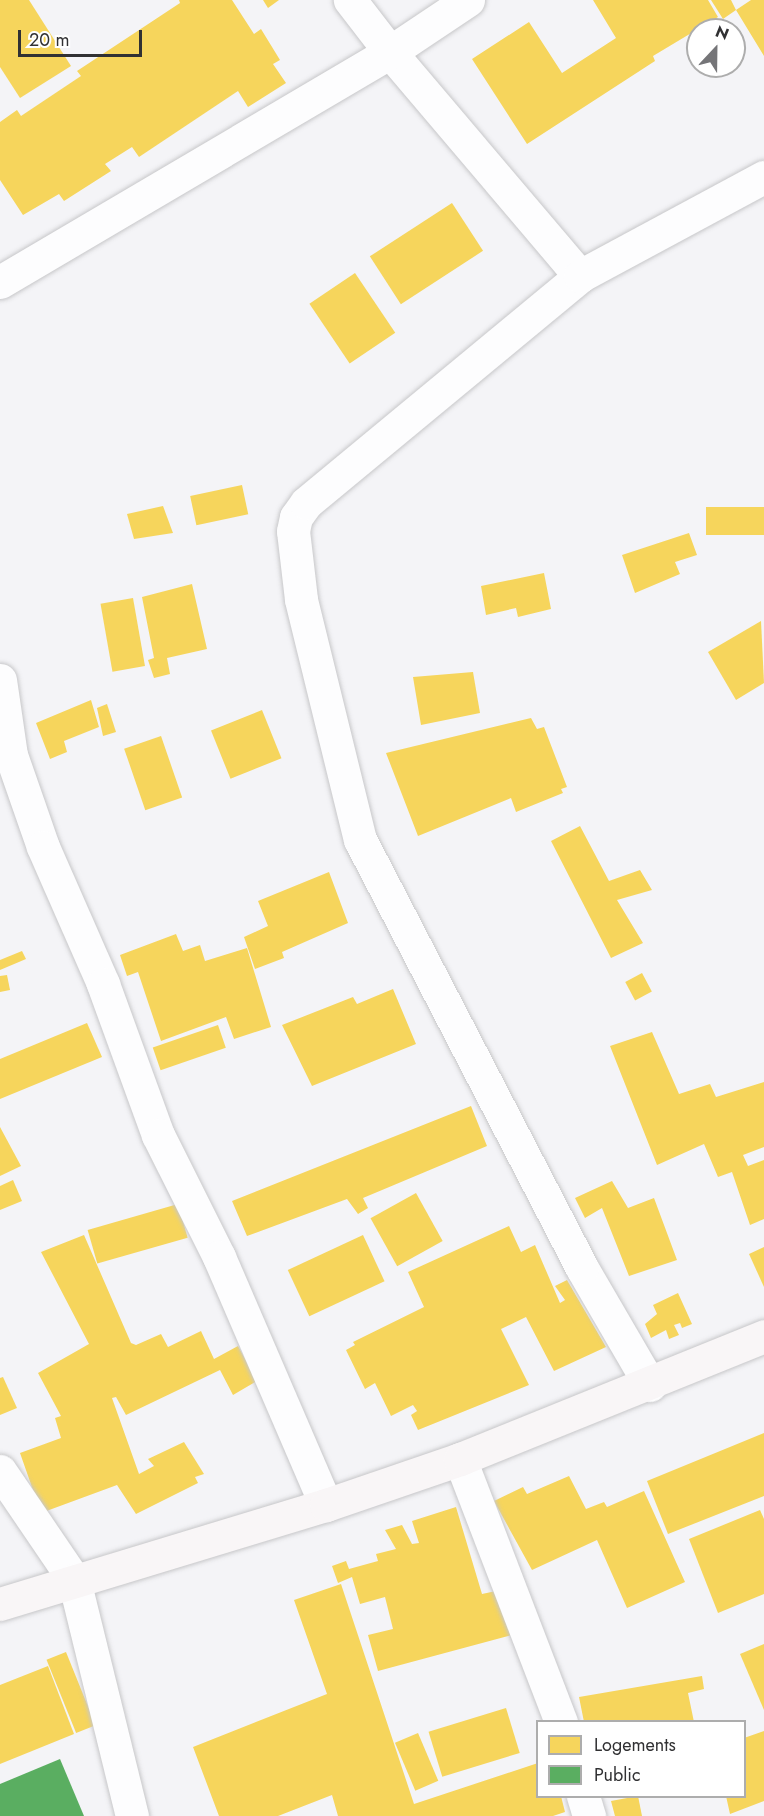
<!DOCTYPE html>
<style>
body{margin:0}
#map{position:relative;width:764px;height:1816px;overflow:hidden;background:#f4f4f7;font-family:Jost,sans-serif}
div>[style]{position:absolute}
.homes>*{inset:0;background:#f6d55c;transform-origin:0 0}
.public>*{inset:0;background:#5aae61}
.roads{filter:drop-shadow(0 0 2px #c7c7c9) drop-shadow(0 0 2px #c7c7c9)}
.minor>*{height:33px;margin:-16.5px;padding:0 16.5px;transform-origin:16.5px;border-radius:16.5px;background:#fdfdfe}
.secondary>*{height:33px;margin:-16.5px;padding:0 16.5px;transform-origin:16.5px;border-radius:16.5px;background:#f9f6f7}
span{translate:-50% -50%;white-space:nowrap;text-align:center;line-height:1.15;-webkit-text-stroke:6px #fff;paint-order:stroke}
.legend{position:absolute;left:536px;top:1720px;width:210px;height:78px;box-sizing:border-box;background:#fff;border:2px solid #adadad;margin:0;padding:8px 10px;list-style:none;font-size:18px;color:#313133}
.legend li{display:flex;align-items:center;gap:12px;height:30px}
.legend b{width:30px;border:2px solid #adadad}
.north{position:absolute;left:686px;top:18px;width:60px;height:60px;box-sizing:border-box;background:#fff;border:2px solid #adadad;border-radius:50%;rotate:22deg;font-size:16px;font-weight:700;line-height:24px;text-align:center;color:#313133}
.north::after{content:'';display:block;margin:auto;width:21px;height:27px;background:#757578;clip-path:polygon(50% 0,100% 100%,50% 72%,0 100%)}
.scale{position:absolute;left:18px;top:30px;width:124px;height:27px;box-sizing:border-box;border:3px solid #313133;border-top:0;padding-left:8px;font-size:18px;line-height:21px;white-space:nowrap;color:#313133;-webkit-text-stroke:4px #fff;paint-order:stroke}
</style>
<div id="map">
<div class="homes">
<i style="clip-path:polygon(0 0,29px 0,71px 66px,20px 98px,0 67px)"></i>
<i style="clip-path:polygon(179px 0,232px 0,254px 34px,261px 29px,280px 60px,273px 64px,286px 83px,248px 107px,238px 91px,139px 157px,132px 147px,105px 164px,111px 171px,64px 201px,59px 194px,23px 215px,0 180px,0 122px,17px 110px,21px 116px,81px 76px,77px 71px,180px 3px)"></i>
<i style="clip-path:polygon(263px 0,279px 0,268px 8px)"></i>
<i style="clip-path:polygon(593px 0,708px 0,718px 17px,653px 56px,655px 61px,527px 144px,472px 59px,529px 22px,562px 73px,616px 38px)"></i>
<i style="clip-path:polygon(711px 0,731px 0,736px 10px,751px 0,764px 0,764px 56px,736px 10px,723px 19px)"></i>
<i style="left:452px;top:203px;width:57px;height:98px;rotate:57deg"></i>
<i style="left:355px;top:273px;width:72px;height:55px;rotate:56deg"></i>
<i style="left:242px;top:485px;width:30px;height:53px;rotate:78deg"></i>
<i style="clip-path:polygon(163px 506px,173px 533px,134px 539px,127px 514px)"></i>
<i style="left:706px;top:507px;width:58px;height:28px"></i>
<i style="clip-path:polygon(689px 533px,697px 555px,675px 562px,680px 574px,635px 593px,622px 555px)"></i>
<i style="clip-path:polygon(544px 573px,551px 609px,518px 617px,516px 608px,486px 615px,481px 586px)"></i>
<i style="clip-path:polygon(192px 584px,207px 649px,167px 658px,170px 674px,154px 678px,148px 660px,154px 658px,142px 597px)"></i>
<i style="left:133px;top:598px;width:69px;height:33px;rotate:80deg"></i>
<i style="clip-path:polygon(761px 621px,764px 683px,736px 700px,708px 652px)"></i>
<i style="clip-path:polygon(473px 672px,480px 713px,421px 725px,413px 677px)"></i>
<i style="clip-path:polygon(91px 700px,99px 727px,64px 741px,67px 752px,50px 759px,36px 723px)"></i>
<i style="clip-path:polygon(107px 704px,116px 732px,103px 736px,97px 708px)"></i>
<i style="left:262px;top:710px;width:52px;height:55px;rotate:68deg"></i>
<i style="clip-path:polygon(531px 718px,537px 729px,544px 727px,567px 787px,561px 789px,563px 793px,516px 812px,511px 798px,418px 836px,386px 753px)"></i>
<i style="left:161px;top:736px;width:65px;height:39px;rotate:71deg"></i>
<i style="clip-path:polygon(580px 826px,609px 881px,640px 870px,652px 890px,617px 900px,643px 943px,611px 958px,551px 841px)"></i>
<i style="clip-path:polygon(329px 872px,348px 923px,282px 952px,284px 958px,255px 969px,244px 937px,268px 926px,258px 901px)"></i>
<i style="clip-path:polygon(176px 934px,183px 951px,200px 945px,205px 961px,247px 948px,271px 1027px,234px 1039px,226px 1017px,161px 1041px,138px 972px,127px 976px,120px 955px)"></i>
<i style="clip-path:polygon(22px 951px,26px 959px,0 970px,0 960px)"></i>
<i style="left:642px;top:973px;width:21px;height:19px;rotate:62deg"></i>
<i style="clip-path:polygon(7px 975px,10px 990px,0 992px,0 976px)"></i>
<i style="clip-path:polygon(393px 989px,416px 1044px,312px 1086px,282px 1025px,353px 997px,357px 1004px)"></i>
<i style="clip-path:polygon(87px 1023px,102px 1057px,0 1099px,0 1059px)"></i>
<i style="left:218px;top:1025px;width:24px;height:69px;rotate:71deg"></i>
<i style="clip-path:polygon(652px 1032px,679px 1094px,710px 1084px,716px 1097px,764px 1082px,764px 1147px,743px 1155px,748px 1166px,764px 1160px,764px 1219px,750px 1225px,732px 1172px,718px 1177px,704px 1144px,657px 1165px,610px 1046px)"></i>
<i style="clip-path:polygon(471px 1106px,487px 1146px,363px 1198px,368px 1208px,358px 1214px,347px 1199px,247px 1236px,232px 1201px)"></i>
<i style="clip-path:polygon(0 1127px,21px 1166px,0 1176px)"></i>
<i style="clip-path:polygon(13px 1180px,22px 1201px,0 1210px,0 1186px)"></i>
<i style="clip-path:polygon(612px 1181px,628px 1208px,654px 1198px,677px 1260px,629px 1276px,602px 1208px,585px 1218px,575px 1198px)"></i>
<i style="left:416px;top:1193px;width:55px;height:52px;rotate:61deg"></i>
<i style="left:178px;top:1204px;width:35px;height:94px;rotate:74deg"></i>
<i style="clip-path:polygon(509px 1226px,521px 1252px,535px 1245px,560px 1303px,565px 1300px,555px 1286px,567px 1280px,606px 1347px,554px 1371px,526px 1317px,501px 1329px,529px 1385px,418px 1430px,411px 1415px,417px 1411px,413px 1405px,391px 1416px,375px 1383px,365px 1389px,346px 1350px,355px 1345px,353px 1342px,424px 1307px,408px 1272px)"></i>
<i style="clip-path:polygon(84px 1235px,131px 1343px,136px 1345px,161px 1334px,168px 1347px,201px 1331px,214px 1359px,238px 1346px,257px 1381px,233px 1395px,220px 1370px,126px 1415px,116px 1397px,112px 1398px,139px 1474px,154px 1466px,148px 1459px,184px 1442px,204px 1474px,195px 1477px,198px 1483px,136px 1514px,117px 1485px,41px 1513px,20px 1453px,61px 1438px,55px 1418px,61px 1416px,38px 1373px,89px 1344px,41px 1252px)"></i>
<i style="left:363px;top:1235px;width:51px;height:83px;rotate:65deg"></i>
<i style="clip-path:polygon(764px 1247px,764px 1287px,749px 1254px)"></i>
<i style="clip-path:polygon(678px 1293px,692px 1324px,682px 1328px,680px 1323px,674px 1325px,679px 1335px,669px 1339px,666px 1330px,651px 1338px,645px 1324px,657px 1314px,653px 1305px)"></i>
<i style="clip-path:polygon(3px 1377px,17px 1408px,0 1415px,0 1378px)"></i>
<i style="clip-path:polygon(764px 1433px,764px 1496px,668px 1534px,647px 1481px)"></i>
<i style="clip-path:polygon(569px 1476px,586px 1509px,604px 1502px,607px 1507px,644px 1491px,685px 1582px,627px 1608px,597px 1540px,532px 1570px,494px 1501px,523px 1487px,527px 1494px)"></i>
<i style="clip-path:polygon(456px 1507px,482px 1594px,496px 1591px,519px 1633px,378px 1671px,368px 1635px,393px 1629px,385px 1597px,360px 1604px,352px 1577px,338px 1583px,332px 1566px,346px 1561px,349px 1569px,378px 1561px,376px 1554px,396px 1549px,385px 1530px,402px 1525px,412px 1544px,419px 1543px,412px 1521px)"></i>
<i style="clip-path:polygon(760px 1510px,764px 1519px,764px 1594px,718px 1613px,689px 1539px)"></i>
<i style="clip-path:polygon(341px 1584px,414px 1804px,538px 1763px,538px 1796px,561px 1796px,565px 1812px,553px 1816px,338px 1816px,332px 1795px,278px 1816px,219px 1816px,193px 1747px,327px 1694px,294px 1600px)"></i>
<i style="clip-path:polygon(764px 1644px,764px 1710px,740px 1654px)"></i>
<i style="left:66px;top:1652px;width:79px;height:21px;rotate:68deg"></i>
<i style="clip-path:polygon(48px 1666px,74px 1734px,0 1764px,0 1685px)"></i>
<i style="clip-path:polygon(702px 1676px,704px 1689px,688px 1693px,694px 1722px,584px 1722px,579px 1697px)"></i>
<i style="left:506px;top:1708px;width:47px;height:81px;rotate:73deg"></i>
<i style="clip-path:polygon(764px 1731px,764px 1801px,730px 1814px,726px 1796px,744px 1796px,744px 1738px)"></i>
<i style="left:418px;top:1733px;width:52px;height:25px;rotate:67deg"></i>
<i style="clip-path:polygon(638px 1796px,642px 1816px,615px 1816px,611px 1801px)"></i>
</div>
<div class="public">
<i style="clip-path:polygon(60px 1759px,84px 1816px,0 1816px,0 1784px)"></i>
</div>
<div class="roads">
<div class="minor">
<i style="left:468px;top:0;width:94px;rotate:146.3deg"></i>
<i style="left:390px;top:52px;width:294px;rotate:49.7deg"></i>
<i style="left:0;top:282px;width:453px;rotate:-30.5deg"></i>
<i style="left:390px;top:52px;width:66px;rotate:-127.6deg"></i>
<i style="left:0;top:680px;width:76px;rotate:81.7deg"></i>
<i style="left:11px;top:755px;width:97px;rotate:70.8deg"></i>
<i style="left:43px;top:847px;width:150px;rotate:66.3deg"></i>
<i style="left:103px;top:984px;width:161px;rotate:70deg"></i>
<i style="left:158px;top:1135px;width:136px;rotate:63.4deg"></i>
<i style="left:219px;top:1257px;width:270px;rotate:66.7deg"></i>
<i style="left:650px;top:1385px;width:135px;rotate:-120.2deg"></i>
<i style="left:582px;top:1268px;width:482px;rotate:-117.4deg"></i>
<i style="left:360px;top:840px;width:248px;rotate:-103.8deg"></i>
<i style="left:301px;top:599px;width:68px;rotate:-96.7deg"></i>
<i style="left:293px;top:531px;width:14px;rotate:-78deg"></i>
<i style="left:296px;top:517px;width:17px;rotate:-54deg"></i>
<i style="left:306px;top:503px;width:356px;rotate:-39.6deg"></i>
<i style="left:580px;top:276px;width:209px;rotate:-28.3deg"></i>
<i style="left:460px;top:1459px;width:282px;rotate:69deg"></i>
<i style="left:0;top:1471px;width:132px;rotate:55.8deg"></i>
<i style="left:74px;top:1580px;width:243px;rotate:76.2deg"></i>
<i style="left:583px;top:1796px;width:21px;rotate:73deg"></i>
</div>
<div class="secondary">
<i style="left:0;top:1604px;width:341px;rotate:-16.9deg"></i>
<i style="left:326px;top:1505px;width:142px;rotate:-18.9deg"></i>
<i style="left:460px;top:1459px;width:328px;rotate:-22deg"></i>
</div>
</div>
<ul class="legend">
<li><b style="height:16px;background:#f6d55c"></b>Logements</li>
<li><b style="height:16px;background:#5aae61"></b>Public</li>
</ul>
<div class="north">N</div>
<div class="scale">20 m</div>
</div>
